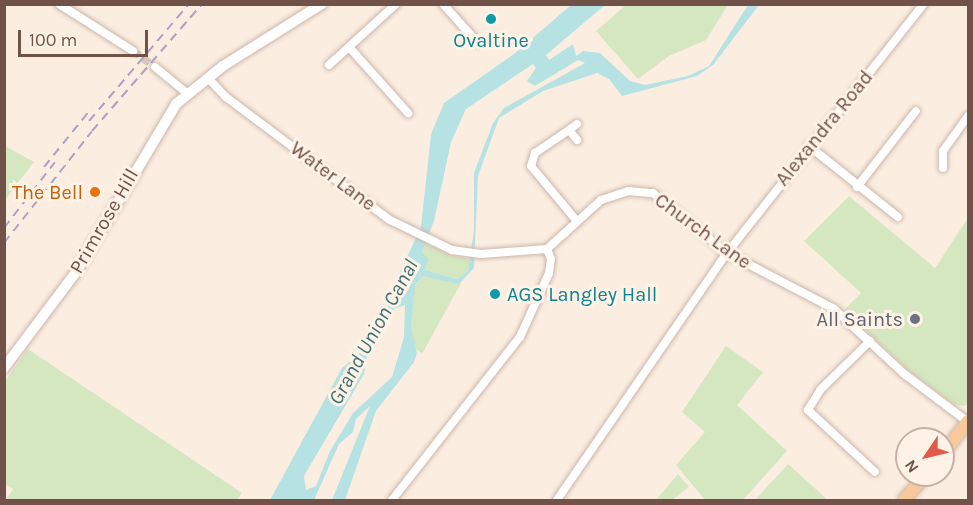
<!DOCTYPE html>
<style>
body{margin:0}
#map{position:relative;width:973px;height:505px;overflow:hidden;background:#fbeee1;font-family:Karla,sans-serif}
div>[style]{position:absolute}
.green>*{inset:0;background:#d5e7c0}
.water>*{inset:0;background:#b7e2e3}
.street-tunnel>*{height:8px;margin-top:-4px;transform-origin:0;background:repeating-linear-gradient(90deg,#d8c7bb 0 8px,transparent 0 12px)}
.roads{filter:drop-shadow(0 0 2px #cdb6ab) drop-shadow(0 0 2px #cdb6ab)}
.street>*{height:8px;margin:-4px;padding:0 4px;transform-origin:4px;border-radius:4px;background:#fff}
.secondary>*{height:10px;margin:-5px;padding:0 5px;transform-origin:5px;border-radius:5px;background:#fff}
.primary>*{height:12px;margin:-6px;padding:0 6px;transform-origin:6px;border-radius:6px;background:#f8ca9b}
.rail>*{height:2px;margin-top:-1px;transform-origin:0;background:repeating-linear-gradient(90deg,#afa1c3 0 9px,transparent 0 15px)}
.dots>*{width:16px;height:16px;translate:-50% -50%;box-sizing:border-box;border:3px solid #fef2e6;border-radius:50%}
span{translate:-50% -50%;white-space:nowrap;text-align:center;line-height:1.15;-webkit-text-stroke:6px #fef2e6;paint-order:stroke}
.culture-label{font-size:20px;color:#0d838f}
.left{translate:0 -50%;text-align:left}
.street-label{font-size:20px;color:#715249}
.food-label{font-size:20px;color:#c56008}
.right{translate:-100% -50%;text-align:right}
.worship-label{font-size:20px;color:#5b616d}
.water-label{font-size:21px;color:#3e7376;font-style:italic}
.frame{position:absolute;inset:0;border:6px solid #715249;pointer-events:none}
.north{position:absolute;left:895px;top:427px;width:60px;height:60px;box-sizing:border-box;background:#fef2e6;border:2px solid #c6b2a7;border-radius:50%;rotate:235deg;font-size:16px;font-weight:700;line-height:24px;text-align:center;color:#715249}
.north::after{content:'';display:block;margin:auto;width:21px;height:27px;background:#e1594a;clip-path:polygon(50% 0,100% 100%,50% 72%,0 100%)}
.scale{position:absolute;left:18px;top:30px;width:130px;height:27px;box-sizing:border-box;border:3px solid #715249;border-top:0;padding-left:8px;font-size:18px;line-height:21px;white-space:nowrap;color:#715249;-webkit-text-stroke:4px #fef2e6;paint-order:stroke}
</style>
<div id="map">
<div class="green">
<i style="clip-path:polygon(626px 5px,626px 4px,728px 5px,706px 40px,669px 56px,638px 79px,596px 31px)"></i>
<i style="clip-path:polygon(5px 146px,34px 162px,5px 200px)"></i>
<i style="clip-path:polygon(849px 196px,935px 268px,968px 218px,968px 403px,965px 406px,955px 405px,908px 370px,844px 310px,861px 293px,804px 241px)"></i>
<i style="clip-path:polygon(425px 243px,453px 256px,471px 259px,468px 271px,457px 279px,425px 270px,422px 252px)"></i>
<i style="clip-path:polygon(428px 276px,461px 283px,422px 354px,412px 345px,411px 327px,414px 287px,423px 276px)"></i>
<i style="clip-path:polygon(726px 346px,763px 372px,737px 405px,787px 451px,743px 500px,705px 500px,676px 465px,705px 432px,682px 412px)"></i>
<i style="clip-path:polygon(28px 349px,242px 493px,237px 500px,6px 500px,13px 489px,5px 484px,5px 381px)"></i>
<i style="clip-path:polygon(788px 464px,827px 499px,825px 500px,755px 500px)"></i>
<i style="clip-path:polygon(678px 474px,689px 487px,672px 500px,656px 500px)"></i>
</div>
<div class="water">
<i style="clip-path:polygon(evenodd,571px 5px,605px 5px,546px 55px,549px 60px,573px 44px,576px 56px,583px 51px,600px 53px,630px 81px,645px 85px,688px 76px,709px 66px,748px 5px,759px 5px,713px 65px,697px 76px,622px 96px,609px 79px,597px 73px,543px 91px,499px 118px,478px 176px,474px 268px,459px 284px,423px 276px,415px 285px,411px 327px,417px 353px,414px 362px,376px 411px,345px 500px,332px 500px,370px 406px,356px 419px,353px 432px,339px 444px,314px 500px,270px 500px,342px 368px,362px 351px,389px 304px,392px 289px,421px 227px,431px 134px,444px 103px,514px 54px,571px 5px,578px 60px,585px 63px,504px 108px,493px 123px,474px 173px,474px 230px,468px 271px,457px 279px,425px 270px,428px 259px,422px 252px,434px 221px,451px 142px,466px 109px,533px 64px,536px 68px,527px 81px,535px 86px,578px 60px,571px 5px,405px 305px,404px 337px,392px 377px,353px 413px,330px 451px,316px 486px,306px 490px,304px 476px,364px 374px,367px 355px,394px 309px,405px 305px)"></i>
</div>
<div class="street-tunnel">
<i style="left:133px;top:51px;width:27px;rotate:36deg"></i>
</div>
<div class="roads">
<div class="street">
<i style="left:59px;top:4px;width:88px;rotate:32.4deg"></i>
<i style="left:443px;top:4px;width:52px;rotate:48.1deg"></i>
<i style="left:349px;top:47px;width:89px;rotate:48.2deg"></i>
<i style="left:329px;top:65px;width:91px;rotate:-42.3deg"></i>
<i style="left:155px;top:67px;width:43px;rotate:39.3deg"></i>
<i style="left:208px;top:78px;width:26px;rotate:47deg"></i>
<i style="left:226px;top:97px;width:205px;rotate:36.9deg"></i>
<i style="left:390px;top:220px;width:69px;rotate:25.8deg"></i>
<i style="left:452px;top:250px;width:29px;rotate:8deg"></i>
<i style="left:481px;top:254px;width:66px;rotate:-4.3deg"></i>
<i style="left:547px;top:249px;width:73px;rotate:-42.2deg"></i>
<i style="left:601px;top:200px;width:28px;rotate:-18deg"></i>
<i style="left:628px;top:191px;width:25px;rotate:5deg"></i>
<i style="left:653px;top:193px;width:95px;rotate:39deg"></i>
<i style="left:727px;top:253px;width:121px;rotate:27.6deg"></i>
<i style="left:834px;top:309px;width:94px;rotate:42.8deg"></i>
<i style="left:903px;top:373px;width:81px;rotate:37deg"></i>
<i style="left:569px;top:130px;width:10px;rotate:-37deg"></i>
<i style="left:809px;top:146px;width:114px;rotate:38.6deg"></i>
<i style="left:943px;top:168px;width:17px;rotate:-90deg"></i>
<i style="left:943px;top:151px;width:43px;rotate:-54.5deg"></i>
<i style="left:857px;top:187px;width:96px;rotate:-52.2deg"></i>
<i style="left:576px;top:220px;width:70px;rotate:-129.8deg"></i>
<i style="left:531px;top:166px;width:14px;rotate:-73deg"></i>
<i style="left:535px;top:153px;width:41px;rotate:-34.1deg"></i>
<i style="left:569px;top:130px;width:13px;rotate:51deg"></i>
<i style="left:870px;top:341px;width:69px;rotate:135.6deg"></i>
<i style="left:821px;top:389px;width:25px;rotate:122deg"></i>
<i style="left:808px;top:410px;width:91px;rotate:42.8deg"></i>
<i style="left:392px;top:500px;width:207px;rotate:-51.9deg"></i>
<i style="left:520px;top:337px;width:70px;rotate:-65.6deg"></i>
<i style="left:549px;top:273px;width:14px;rotate:-82deg"></i>
<i style="left:551px;top:259px;width:11px;rotate:-112deg"></i>
<i style="left:557px;top:500px;width:300px;rotate:-55.5deg"></i>
<i style="left:727px;top:253px;width:318px;rotate:-51.7deg"></i>
</div>
<div class="secondary">
<i style="left:4px;top:368px;width:120px;rotate:-53.1deg"></i>
<i style="left:76px;top:272px;width:196px;rotate:-59.2deg"></i>
<i style="left:176px;top:104px;width:60px;rotate:-39deg"></i>
<i style="left:223px;top:66px;width:117px;rotate:-32.1deg"></i>
</div>
<div class="primary">
<i style="left:943px;top:454px;width:41px;rotate:-52.9deg"></i>
<i style="left:904px;top:500px;width:33px;rotate:-49deg"></i>
</div>
</div>
<div class="rail">
<i style="left:89px;top:121px;width:154px;rotate:-49.5deg"></i>
<i style="left:44px;top:167px;width:75px;rotate:-51deg"></i>
<i style="left:4px;top:228px;width:83px;rotate:-52.3deg"></i>
<i style="left:4px;top:243px;width:142px;rotate:-51.8deg"></i>
<i style="left:92px;top:131px;width:168px;rotate:-49.1deg"></i>
</div>
<div class="dots">
<i style="left:491px;top:19px;background:#0f9aa8"></i>
<i style="left:95px;top:192px;background:#e8710a"></i>
<i style="left:495px;top:294px;background:#0f9aa8"></i>
<i style="left:915px;top:319px;background:#6b7280"></i>
</div>
<div class="culture-label">
<span style="left:491px;top:40px">Ovaltine</span>
<span class="left" style="left:507px;top:294px">AGS Langley Hall</span>
</div>
<div class="street-label">
<span style="left:824px;top:128px;rotate:-51deg">Alexandra Road</span>
<span style="left:333px;top:176px;rotate:37deg">Water Lane</span>
<span style="left:104px;top:221px;rotate:-60deg">Primrose Hill</span>
<span style="left:703px;top:231px;rotate:36deg">Church Lane</span>
</div>
<div class="food-label">
<span class="right" style="left:83px;top:192px">The Bell</span>
</div>
<div class="worship-label">
<span class="right" style="left:903px;top:319px">All Saints</span>
</div>
<div class="water-label">
<span style="left:373px;top:332px;rotate:-61deg">Grand Union Canal</span>
</div>
<div class="frame"></div>
<div class="north">N</div>
<div class="scale">100 m</div>
</div>
